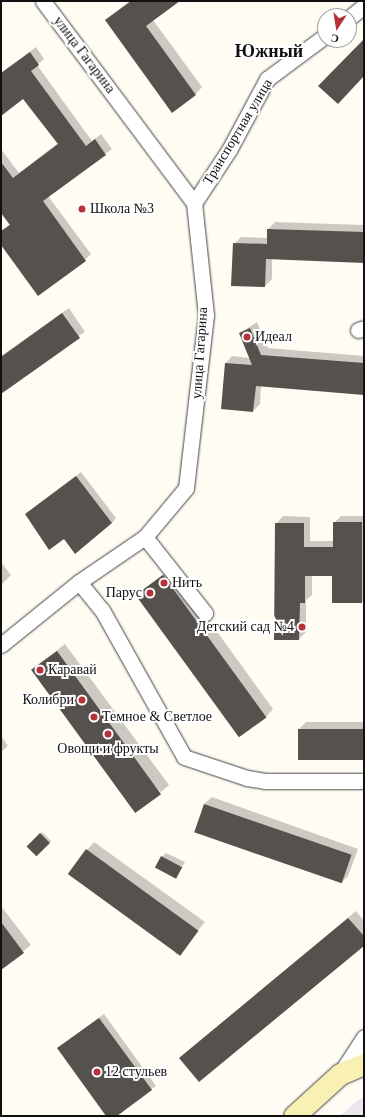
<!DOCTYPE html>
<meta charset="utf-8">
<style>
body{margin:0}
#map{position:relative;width:365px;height:1117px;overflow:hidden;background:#fefcf3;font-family:"Times New Roman",serif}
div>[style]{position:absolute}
.industrial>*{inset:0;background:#ece5ed}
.shadow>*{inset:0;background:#0003;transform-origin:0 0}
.building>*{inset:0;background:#57514d;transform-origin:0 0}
.roads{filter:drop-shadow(0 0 1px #434343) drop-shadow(0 0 1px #434343)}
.street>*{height:15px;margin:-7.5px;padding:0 7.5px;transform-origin:7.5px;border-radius:7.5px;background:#fff}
.secondary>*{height:21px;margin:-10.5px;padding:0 10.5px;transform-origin:10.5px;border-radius:10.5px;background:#f9f0b3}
.dots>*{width:11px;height:11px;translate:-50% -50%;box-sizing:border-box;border:2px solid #fff;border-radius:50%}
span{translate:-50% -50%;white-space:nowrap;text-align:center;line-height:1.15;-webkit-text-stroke:4px #fff;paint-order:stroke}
.street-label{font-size:14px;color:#101010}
.poi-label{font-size:14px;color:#101010}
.left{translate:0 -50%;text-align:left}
.right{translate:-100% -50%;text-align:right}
.district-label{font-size:18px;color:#101010;font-weight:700}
.frame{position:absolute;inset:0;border:2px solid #101010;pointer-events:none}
.north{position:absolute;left:317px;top:8px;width:40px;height:40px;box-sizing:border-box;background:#fff;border:1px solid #9f9f9f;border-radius:50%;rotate:192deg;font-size:11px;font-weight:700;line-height:16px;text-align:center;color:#101010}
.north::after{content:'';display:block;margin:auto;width:14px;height:18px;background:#b63139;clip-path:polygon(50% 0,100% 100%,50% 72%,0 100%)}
</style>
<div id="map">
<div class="industrial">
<i style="clip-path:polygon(364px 1097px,364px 1116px,340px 1116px,358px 1100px)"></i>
</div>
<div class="shadow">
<i style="clip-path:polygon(130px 1px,179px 1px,153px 20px,202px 87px,195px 95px,106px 20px)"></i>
<i style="clip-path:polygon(36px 47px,44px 59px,37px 65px,92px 141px,101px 134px,112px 149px,48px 196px,91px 254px,85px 260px,1px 243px,1px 231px,10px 224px,1px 211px,1px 149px,19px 173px,58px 143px,24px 97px,1px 115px,1px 73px)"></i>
<i style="clip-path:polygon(275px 222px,364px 225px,364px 262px,272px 258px,272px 279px,265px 286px,234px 244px,241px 237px,268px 238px,268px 229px)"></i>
<i style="clip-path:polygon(69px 308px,85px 332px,1px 383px,1px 356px)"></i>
<i style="clip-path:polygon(257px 322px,268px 348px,364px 356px,364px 394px,261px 385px,260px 404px,253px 411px,226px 363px,232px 356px,250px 358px,240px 333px)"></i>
<i style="clip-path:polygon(81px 472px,116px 518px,112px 523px,27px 514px)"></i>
<i style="clip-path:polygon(283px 516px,310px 517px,310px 541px,334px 541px,334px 523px,341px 516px,364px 516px,364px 600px,362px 602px,333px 575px,312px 575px,312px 595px,306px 600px,306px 632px,299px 639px,276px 524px)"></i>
<i style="clip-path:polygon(1px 562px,11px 575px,1px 585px)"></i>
<i style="clip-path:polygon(171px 568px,273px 709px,266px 717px,137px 595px)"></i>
<i style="clip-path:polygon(65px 644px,169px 785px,161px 792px,32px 670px)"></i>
<i style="clip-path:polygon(306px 722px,364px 722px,364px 759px,299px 759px,299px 729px)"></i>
<i style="clip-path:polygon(1px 736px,8px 746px,1px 752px)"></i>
<i style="clip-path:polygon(212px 797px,358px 849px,348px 876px,341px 883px,204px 804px)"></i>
<i style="left:42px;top:832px;width:13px;height:21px;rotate:45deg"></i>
<i style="clip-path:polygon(94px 842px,205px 922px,177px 955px,87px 850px)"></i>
<i style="clip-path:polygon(166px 853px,185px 862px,176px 877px,162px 857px)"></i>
<i style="clip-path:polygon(1px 906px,31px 945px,1px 969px)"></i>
<i style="clip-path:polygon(356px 911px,364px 921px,364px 945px,181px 1058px)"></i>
<i style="clip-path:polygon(104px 1014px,156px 1086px,115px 1116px,108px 1116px,58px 1048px)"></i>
</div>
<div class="building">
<i style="clip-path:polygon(131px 1px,180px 1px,146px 26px,196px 95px,172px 113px,105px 20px)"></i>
<i style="clip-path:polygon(364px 39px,364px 76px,338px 104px,318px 86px)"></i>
<i style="clip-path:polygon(30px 52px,39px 65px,31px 71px,86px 146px,95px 139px,106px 155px,43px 201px,86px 261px,38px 296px,1px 245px,1px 231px,10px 225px,1px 213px,1px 162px,13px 178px,58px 144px,23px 99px,1px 116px,1px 73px)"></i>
<i style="clip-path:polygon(267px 229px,364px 232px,364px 263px,266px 259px,265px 287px,231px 286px,233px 243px,267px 244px)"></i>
<i style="clip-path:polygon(62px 313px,80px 338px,1px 394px,1px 357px)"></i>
<i style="clip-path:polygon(250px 328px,261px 355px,364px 363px,364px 395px,256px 386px,253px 412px,221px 409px,225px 363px,252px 365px,239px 333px)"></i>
<i style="clip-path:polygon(76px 476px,112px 523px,75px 554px,64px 539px,49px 550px,25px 514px)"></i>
<i style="clip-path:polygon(333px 522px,362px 522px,362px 603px,332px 603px,332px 576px,305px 576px,305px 603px,300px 603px,299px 640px,274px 640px,275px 523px,304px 523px,304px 547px,333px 547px)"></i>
<i style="left:163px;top:575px;width:176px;height:34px;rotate:54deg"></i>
<i style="left:57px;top:651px;width:177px;height:32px;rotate:54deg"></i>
<i style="left:298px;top:729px;width:66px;height:31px"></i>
<i style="left:204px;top:804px;width:156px;height:30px;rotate:19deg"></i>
<i style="left:40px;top:833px;width:14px;height:19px;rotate:45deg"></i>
<i style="left:86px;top:849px;width:139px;height:31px;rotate:36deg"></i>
<i style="left:161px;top:856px;width:24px;height:13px;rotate:28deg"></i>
<i style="clip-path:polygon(348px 918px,364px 936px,364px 946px,199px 1082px,179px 1058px)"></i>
<i style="clip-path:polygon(1px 922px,24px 953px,1px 970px)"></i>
<i style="clip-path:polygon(99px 1018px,152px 1090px,117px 1116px,106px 1116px,57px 1048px)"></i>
</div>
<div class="roads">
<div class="street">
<i style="left:349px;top:18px;width:19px;rotate:-39deg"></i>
<i style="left:194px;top:203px;width:64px;rotate:-56.6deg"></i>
<i style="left:229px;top:150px;width:81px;rotate:-61.8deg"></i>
<i style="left:267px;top:79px;width:72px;rotate:-36.6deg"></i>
<i style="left:358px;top:330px;width:6px;rotate:-18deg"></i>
<i style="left:145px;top:537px;width:97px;rotate:51.7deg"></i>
<i style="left:79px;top:582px;width:36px;rotate:51deg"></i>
<i style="left:102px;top:610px;width:168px;rotate:60.8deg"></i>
<i style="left:184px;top:757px;width:66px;rotate:18.4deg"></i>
<i style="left:247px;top:778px;width:18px;rotate:9deg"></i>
<i style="left:265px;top:781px;width:99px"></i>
<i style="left:1px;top:645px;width:100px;rotate:-38.9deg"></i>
<i style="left:79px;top:582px;width:80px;rotate:-34.3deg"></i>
<i style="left:145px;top:537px;width:64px;rotate:-50.1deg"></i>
<i style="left:186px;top:488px;width:174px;rotate:-83.4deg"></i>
<i style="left:206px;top:315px;width:113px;rotate:-96.1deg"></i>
<i style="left:194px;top:203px;width:252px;rotate:-126.8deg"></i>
<i style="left:340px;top:1074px;width:44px;rotate:-57deg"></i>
</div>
<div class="secondary">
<i style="left:294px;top:1116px;width:62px;rotate:-42.4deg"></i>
<i style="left:340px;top:1074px;width:26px;rotate:-23deg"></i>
</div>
</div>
<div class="dots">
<i style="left:82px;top:209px;background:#b63139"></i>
<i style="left:247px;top:337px;background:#b63139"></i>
<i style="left:164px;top:583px;background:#b63139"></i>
<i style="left:150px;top:593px;background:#b63139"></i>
<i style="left:302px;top:627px;background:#b63139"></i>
<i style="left:40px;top:670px;background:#b63139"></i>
<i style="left:82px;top:700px;background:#b63139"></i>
<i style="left:94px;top:717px;background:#b63139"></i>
<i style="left:108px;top:734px;background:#b63139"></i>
<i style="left:97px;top:1072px;background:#b63139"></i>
</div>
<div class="street-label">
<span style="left:84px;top:55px;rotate:53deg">улица Гагарина</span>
<span style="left:238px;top:132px;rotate:-59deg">Транспортная улица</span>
<span style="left:200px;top:353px;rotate:-86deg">улица Гагарина</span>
</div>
<div class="poi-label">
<span class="left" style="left:90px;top:209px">Школа №3</span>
<span class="left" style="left:255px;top:337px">Идеал</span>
<span class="left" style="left:172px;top:583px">Нить</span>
<span class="right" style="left:142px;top:593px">Парус</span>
<span class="right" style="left:294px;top:627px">Детский сад №4</span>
<span class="left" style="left:48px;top:670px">Каравай</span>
<span class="right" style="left:74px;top:700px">Колибри</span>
<span class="left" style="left:102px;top:717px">Темное &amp; Светлое</span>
<span style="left:108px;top:749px">Овощи и фрукты</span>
<span class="left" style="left:105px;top:1072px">12 стульев</span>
</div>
<div class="district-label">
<span style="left:269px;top:51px">Южный</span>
</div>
<div class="frame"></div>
<div class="north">С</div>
</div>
